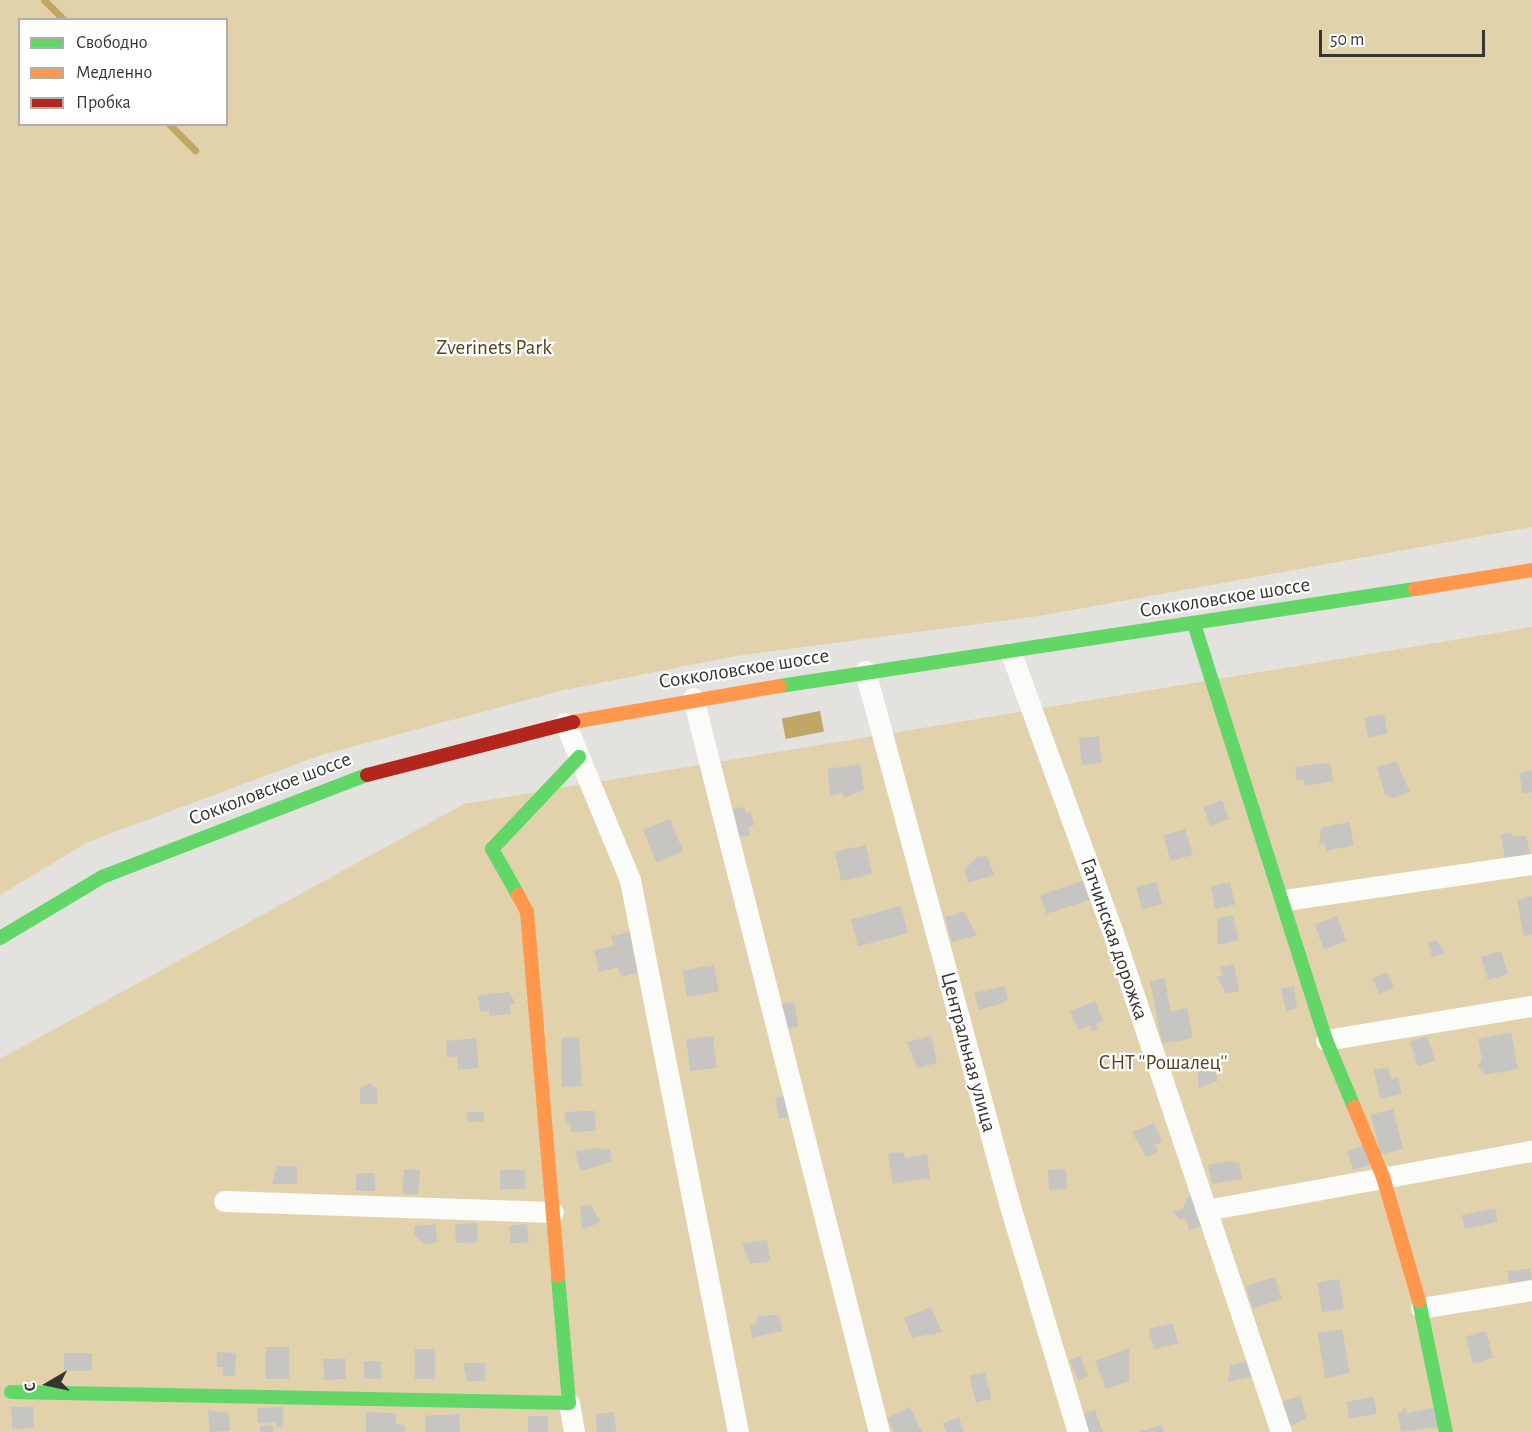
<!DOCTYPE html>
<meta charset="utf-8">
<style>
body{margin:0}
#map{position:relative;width:1532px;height:1432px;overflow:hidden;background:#e4e2de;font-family:"Alegreya Sans",sans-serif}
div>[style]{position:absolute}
.green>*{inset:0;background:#e2d2ac}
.water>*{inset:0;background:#c0a766;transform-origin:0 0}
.stream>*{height:7px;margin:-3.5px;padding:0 3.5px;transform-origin:3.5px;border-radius:3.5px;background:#c0a766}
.building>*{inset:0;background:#c7c5c2;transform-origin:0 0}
.street>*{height:21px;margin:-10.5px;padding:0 10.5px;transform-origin:10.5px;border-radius:10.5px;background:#fbfbfa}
.fast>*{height:14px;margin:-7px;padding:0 7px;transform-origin:7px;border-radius:7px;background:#63d668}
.slow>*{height:14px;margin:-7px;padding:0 7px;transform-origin:7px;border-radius:7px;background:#ff974d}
.jam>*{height:14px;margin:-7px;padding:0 7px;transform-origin:7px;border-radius:7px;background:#b3261e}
span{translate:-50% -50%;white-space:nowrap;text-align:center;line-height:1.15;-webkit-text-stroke:4.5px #fff;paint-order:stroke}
.park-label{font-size:21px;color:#53441f}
.street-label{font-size:21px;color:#373532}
.legend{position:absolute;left:18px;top:18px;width:210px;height:108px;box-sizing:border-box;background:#fff;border:2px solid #afaead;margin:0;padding:8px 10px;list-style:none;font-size:18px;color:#373532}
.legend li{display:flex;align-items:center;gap:12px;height:30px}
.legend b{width:30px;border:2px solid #afaead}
.north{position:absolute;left:18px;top:1354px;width:60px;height:60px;-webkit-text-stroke:4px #fff;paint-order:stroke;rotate:261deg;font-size:16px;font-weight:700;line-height:24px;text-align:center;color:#373532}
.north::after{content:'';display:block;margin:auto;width:21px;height:27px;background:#373532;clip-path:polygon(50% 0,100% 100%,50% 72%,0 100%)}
.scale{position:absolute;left:1319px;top:30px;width:166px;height:27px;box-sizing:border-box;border:3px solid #373532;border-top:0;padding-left:8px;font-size:18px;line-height:21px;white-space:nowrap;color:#373532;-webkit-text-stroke:4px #fff;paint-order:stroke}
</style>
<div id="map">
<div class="green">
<i style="clip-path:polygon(evenodd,0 0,1532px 0,1532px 527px,1039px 616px,736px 656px,564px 690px,321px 755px,88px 842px,0 895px,0 0,20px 20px,226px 20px,226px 124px,20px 124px,20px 20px)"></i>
<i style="clip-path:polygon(1532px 627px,1532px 1432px,0 1432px,0 1059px,464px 804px)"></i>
</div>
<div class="water">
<i style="left:820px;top:711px;width:21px;height:39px;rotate:79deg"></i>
</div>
<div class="stream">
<i style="left:44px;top:0;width:28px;rotate:45deg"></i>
<i style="left:169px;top:124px;width:37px;rotate:45deg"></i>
</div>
<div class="building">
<i style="left:1384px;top:714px;width:20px;height:20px;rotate:79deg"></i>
<i style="left:1099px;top:736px;width:27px;height:20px;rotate:84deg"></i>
<i style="clip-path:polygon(1396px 761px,1410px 792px,1393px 798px,1385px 795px,1377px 767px)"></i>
<i style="clip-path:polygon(1322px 763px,1331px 765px,1333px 781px,1305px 786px,1303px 779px,1297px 780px,1295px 767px)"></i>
<i style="clip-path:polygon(860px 764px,864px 790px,844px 798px,843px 793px,831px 796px,827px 769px)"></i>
<i style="clip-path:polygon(1532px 770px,1532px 792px,1523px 794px,1519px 773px)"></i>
<i style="left:1222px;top:800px;width:20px;height:20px;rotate:70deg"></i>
<i style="clip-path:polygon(744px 807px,746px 813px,751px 812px,754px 825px,748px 827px,750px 835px,739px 837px,733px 809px)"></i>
<i style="left:670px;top:819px;width:35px;height:29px;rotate:68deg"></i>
<i style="clip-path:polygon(1349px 822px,1354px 845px,1326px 851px,1324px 844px,1319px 845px,1321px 828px)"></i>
<i style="left:1185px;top:829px;width:27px;height:23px;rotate:73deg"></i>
<i style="clip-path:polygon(1511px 832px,1512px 837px,1526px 835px,1530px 855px,1505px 860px,1501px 834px)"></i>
<i style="left:866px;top:845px;width:30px;height:32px;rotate:78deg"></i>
<i style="clip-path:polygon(978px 856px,988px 857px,994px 875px,968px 883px,964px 870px)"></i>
<i style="left:1083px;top:881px;width:20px;height:45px;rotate:72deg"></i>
<i style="left:1157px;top:882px;width:23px;height:21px;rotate:77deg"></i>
<i style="left:1230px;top:882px;width:23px;height:20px;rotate:77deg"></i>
<i style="clip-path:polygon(1532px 896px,1532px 934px,1524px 937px,1517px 900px)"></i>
<i style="left:901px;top:906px;width:28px;height:52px;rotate:75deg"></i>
<i style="clip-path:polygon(964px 912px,977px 935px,952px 942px,945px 917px)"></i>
<i style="clip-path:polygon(1233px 915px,1239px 940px,1218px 945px,1218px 918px)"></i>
<i style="left:1337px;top:916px;width:27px;height:24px;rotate:70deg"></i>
<i style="clip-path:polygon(633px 931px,642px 972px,621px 977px,618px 967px,599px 972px,594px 950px,614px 946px,611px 936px)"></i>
<i style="clip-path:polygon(1437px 940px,1445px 953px,1432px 957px,1428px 943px)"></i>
<i style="left:1501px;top:951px;width:24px;height:21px;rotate:73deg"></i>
<i style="clip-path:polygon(1234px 964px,1239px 991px,1226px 994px,1217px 977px,1222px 976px,1220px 967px)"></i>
<i style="left:714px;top:965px;width:27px;height:32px;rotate:80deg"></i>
<i style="left:1387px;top:972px;width:17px;height:16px;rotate:66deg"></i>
<i style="clip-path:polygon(1164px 978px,1171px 1012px,1187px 1008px,1193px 1038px,1162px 1044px,1150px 981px)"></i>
<i style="clip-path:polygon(1004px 986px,1008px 998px,1004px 1003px,979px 1010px,974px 993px)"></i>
<i style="clip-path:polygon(1294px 986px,1297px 1008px,1286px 1011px,1281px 989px)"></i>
<i style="clip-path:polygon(509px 992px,516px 1004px,510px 1005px,511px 1014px,489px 1016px,489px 1011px,480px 1012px,478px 995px)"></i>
<i style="clip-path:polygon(1095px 1001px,1103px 1021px,1096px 1024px,1098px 1029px,1092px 1031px,1090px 1026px,1078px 1030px,1070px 1011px)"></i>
<i style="left:794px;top:1002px;width:25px;height:15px;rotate:79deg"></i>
<i style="clip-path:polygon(1511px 1032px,1518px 1069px,1485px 1075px,1478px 1067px,1482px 1059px,1478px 1039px)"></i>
<i style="left:713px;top:1036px;width:32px;height:27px;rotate:83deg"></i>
<i style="clip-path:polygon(931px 1036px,937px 1063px,917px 1068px,907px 1042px)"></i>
<i style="left:1427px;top:1036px;width:26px;height:18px;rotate:72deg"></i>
<i style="clip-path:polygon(579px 1037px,582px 1086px,562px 1087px,562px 1038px)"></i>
<i style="clip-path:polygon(476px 1038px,479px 1068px,458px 1070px,457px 1056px,447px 1057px,446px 1041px)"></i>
<i style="clip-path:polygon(1211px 1060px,1218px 1081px,1198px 1088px,1198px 1065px)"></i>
<i style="clip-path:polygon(1388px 1067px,1391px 1079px,1398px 1077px,1402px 1094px,1380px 1099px,1374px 1070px)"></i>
<i style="clip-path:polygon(370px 1083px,377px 1089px,378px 1104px,360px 1104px,360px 1088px)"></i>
<i style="left:793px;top:1094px;width:22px;height:18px;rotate:80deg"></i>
<i style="left:1393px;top:1109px;width:41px;height:23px;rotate:76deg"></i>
<i style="clip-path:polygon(595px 1111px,596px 1131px,571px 1132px,571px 1123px,565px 1123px,565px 1112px)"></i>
<i style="left:484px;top:1112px;width:10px;height:17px;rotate:90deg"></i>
<i style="clip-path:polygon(1154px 1123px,1162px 1142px,1155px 1145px,1158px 1152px,1146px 1157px,1132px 1132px)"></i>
<i style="left:1365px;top:1145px;width:20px;height:19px;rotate:72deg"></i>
<i style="clip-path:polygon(594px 1148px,610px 1150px,612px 1162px,580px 1171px,575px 1151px)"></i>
<i style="clip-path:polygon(904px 1152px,905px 1158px,927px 1154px,930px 1178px,893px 1184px,888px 1154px)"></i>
<i style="clip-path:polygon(1232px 1161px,1239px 1163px,1242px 1179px,1212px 1184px,1208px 1165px)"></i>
<i style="clip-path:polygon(277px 1166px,297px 1166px,297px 1184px,272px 1184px)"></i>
<i style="left:404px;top:1169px;width:16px;height:25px;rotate:4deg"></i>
<i style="left:1066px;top:1169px;width:20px;height:18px;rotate:87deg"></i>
<i style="left:525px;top:1170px;width:19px;height:25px;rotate:90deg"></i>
<i style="left:356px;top:1173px;width:19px;height:18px"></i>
<i style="clip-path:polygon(1195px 1195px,1204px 1226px,1189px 1230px,1186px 1219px,1180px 1220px,1173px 1212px,1183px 1209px,1187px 1197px)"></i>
<i style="clip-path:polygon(591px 1205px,600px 1222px,582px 1230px,580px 1206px)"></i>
<i style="left:1495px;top:1208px;width:14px;height:34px;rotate:78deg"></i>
<i style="left:477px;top:1223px;width:19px;height:22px;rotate:87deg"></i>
<i style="clip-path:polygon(436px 1224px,437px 1243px,424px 1244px,415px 1236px,414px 1226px)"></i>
<i style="left:527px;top:1224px;width:18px;height:18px;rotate:84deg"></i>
<i style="clip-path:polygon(767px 1240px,770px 1261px,750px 1264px,742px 1243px)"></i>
<i style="left:1530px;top:1268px;width:12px;height:23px;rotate:81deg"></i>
<i style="left:1275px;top:1277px;width:23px;height:31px;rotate:72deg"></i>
<i style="left:1339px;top:1279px;width:30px;height:22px;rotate:81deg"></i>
<i style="clip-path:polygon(931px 1307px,942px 1332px,912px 1338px,904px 1318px)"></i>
<i style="clip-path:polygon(779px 1315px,783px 1331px,752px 1338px,750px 1326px,756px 1324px,757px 1316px)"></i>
<i style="left:1173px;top:1323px;width:21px;height:25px;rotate:76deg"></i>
<i style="left:1342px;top:1329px;width:45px;height:25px;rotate:80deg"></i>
<i style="left:1486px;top:1331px;width:28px;height:21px;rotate:75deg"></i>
<i style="left:266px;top:1347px;width:23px;height:32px"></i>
<i style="clip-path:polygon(1129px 1348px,1129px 1381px,1106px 1389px,1095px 1361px)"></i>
<i style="left:415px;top:1349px;width:20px;height:30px"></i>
<i style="clip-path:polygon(217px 1352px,236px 1353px,235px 1376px,223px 1376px,223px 1367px,217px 1367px)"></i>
<i style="left:92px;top:1353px;width:18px;height:28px;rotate:90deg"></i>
<i style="left:1080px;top:1356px;width:22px;height:11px;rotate:68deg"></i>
<i style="left:345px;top:1358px;width:21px;height:22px;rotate:87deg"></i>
<i style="clip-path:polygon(1250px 1360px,1255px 1376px,1228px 1382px,1230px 1366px)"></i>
<i style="left:364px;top:1361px;width:17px;height:18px"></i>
<i style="clip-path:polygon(463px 1363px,485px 1363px,485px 1381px,467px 1381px)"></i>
<i style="left:985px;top:1372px;width:28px;height:16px;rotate:77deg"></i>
<i style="clip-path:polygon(1300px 1396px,1306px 1418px,1289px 1427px,1282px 1402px)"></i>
<i style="left:1374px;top:1397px;width:17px;height:28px;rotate:80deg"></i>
<i style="left:33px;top:1406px;width:22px;height:22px;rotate:87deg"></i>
<i style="clip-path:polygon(283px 1407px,283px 1427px,276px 1427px,276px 1422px,258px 1423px,257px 1408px)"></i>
<i style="clip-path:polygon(910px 1407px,922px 1432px,894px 1432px,887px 1418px)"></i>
<i style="clip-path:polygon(1406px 1407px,1407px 1413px,1435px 1407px,1439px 1427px,1401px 1432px,1398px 1415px)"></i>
<i style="clip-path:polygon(208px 1410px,229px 1413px,230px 1431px,210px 1432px)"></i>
<i style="clip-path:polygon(1095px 1410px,1103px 1432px,1084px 1432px,1079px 1415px)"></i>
<i style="clip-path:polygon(366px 1412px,396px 1413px,396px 1424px,405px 1425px,405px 1432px,366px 1432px)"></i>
<i style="left:614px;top:1412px;width:20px;height:19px;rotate:84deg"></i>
<i style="left:459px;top:1414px;width:18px;height:34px;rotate:87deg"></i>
<i style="left:528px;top:1416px;width:20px;height:16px"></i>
<i style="clip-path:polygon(959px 1417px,964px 1432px,946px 1432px,943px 1423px)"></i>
<i style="clip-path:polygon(273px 1425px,273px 1432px,260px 1432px,260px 1426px)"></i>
<i style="clip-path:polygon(1162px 1425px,1164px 1432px,1141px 1432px,1141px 1431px)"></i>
</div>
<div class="street">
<i style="left:1011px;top:653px;width:295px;rotate:70deg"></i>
<i style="left:1112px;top:930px;width:530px;rotate:71.39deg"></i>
<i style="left:865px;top:671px;width:554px;rotate:74.84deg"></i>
<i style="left:1010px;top:1206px;width:236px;rotate:73.3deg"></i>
<i style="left:693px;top:698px;width:757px;rotate:75.78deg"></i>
<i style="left:565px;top:723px;width:170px;rotate:67.5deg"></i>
<i style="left:630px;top:880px;width:562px;rotate:78.93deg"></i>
<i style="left:1285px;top:900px;width:250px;rotate:-8.3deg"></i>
<i style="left:1326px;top:1040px;width:209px;rotate:-9.4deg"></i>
<i style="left:224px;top:1201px;width:329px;rotate:1.9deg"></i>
<i style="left:1206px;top:1210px;width:331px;rotate:-10.3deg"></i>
<i style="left:1421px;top:1308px;width:112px;rotate:-9.2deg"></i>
<i style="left:569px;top:1403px;width:29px;rotate:80deg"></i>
</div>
<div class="fast">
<i style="left:1194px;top:624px;width:436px;rotate:72.4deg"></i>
<i style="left:1326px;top:1040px;width:73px;rotate:67.3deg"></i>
<i style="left:780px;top:686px;width:642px;rotate:-8.69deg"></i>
<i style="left:518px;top:895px;width:53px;rotate:-119.5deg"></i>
<i style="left:492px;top:849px;width:127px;rotate:-46.6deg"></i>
<i style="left:0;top:938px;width:119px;rotate:-30.9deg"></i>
<i style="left:102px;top:877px;width:284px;rotate:-21.1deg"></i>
<i style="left:1419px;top:1301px;width:134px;rotate:78.4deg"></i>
<i style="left:11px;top:1392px;width:558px;rotate:1.13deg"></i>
<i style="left:569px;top:1403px;width:127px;rotate:-95deg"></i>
</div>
<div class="slow">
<i style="left:1415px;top:589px;width:119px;rotate:-9.2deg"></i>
<i style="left:573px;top:722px;width:210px;rotate:-9.9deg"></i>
<i style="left:518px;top:895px;width:19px;rotate:62deg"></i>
<i style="left:527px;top:912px;width:365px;rotate:85.1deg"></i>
<i style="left:1354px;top:1107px;width:76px;rotate:67.5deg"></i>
<i style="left:1383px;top:1177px;width:129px;rotate:73.8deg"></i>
</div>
<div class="jam">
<i style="left:367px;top:775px;width:213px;rotate:-14.4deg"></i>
</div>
<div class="park-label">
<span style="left:494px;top:348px">Zverinets Park</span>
<span style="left:1163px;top:1063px">СНТ ''Рошалец''</span>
</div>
<div class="street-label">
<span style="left:1225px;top:598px;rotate:-9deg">Сокколовское шоссе</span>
<span style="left:744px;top:669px;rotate:-9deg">Сокколовское шоссе</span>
<span style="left:270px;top:789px;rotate:-21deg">Сокколовское шоссе</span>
<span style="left:1114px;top:939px;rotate:71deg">Гатчинская дорожка</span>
<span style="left:968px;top:1052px;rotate:75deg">Центральная улица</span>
</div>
<ul class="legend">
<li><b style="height:8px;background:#63d668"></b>Свободно</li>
<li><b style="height:8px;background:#ff974d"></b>Медленно</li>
<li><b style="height:8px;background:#b3261e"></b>Пробка</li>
</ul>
<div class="north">С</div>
<div class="scale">50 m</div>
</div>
